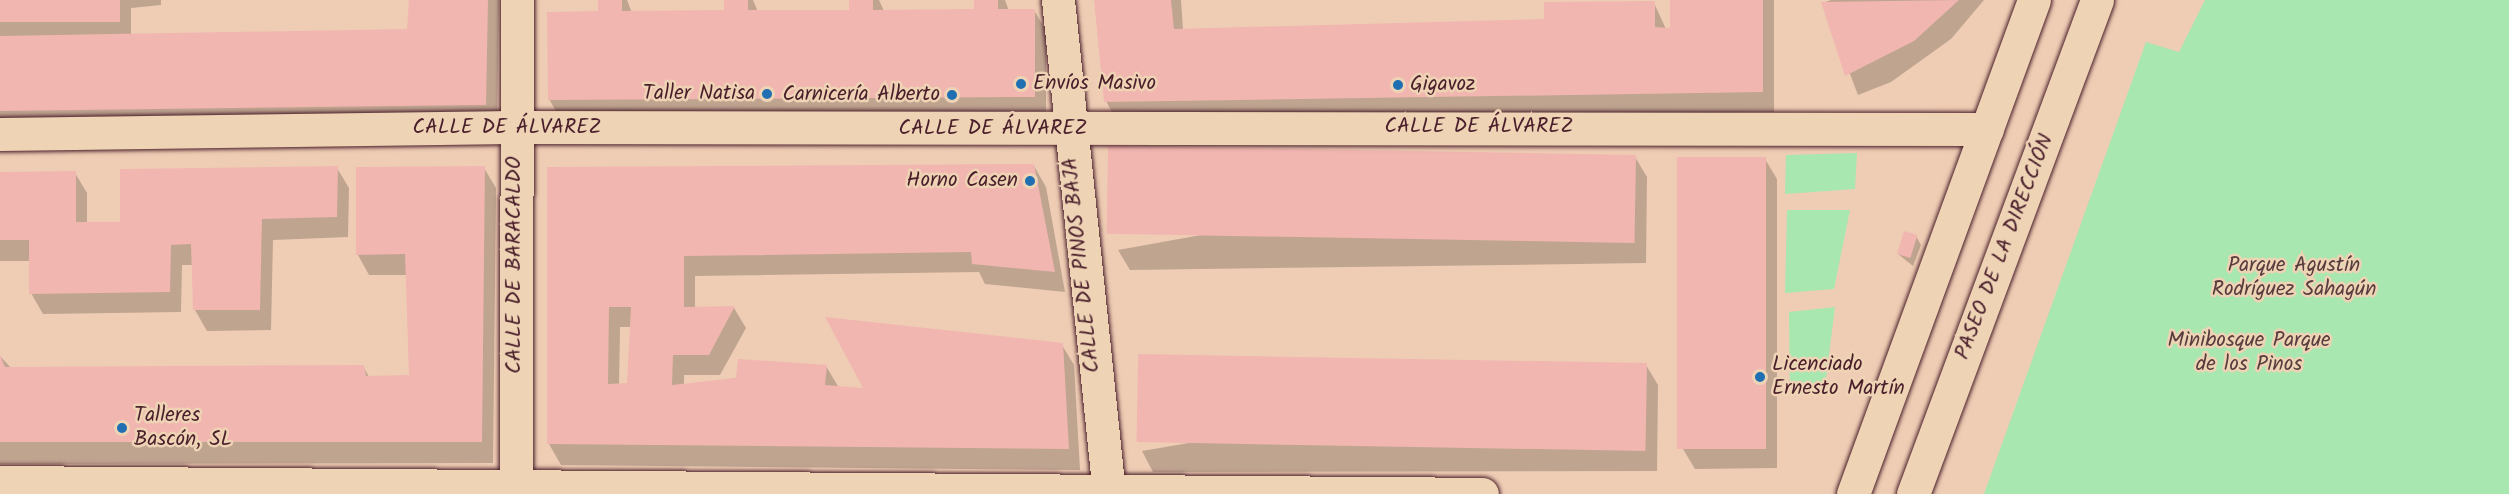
<!DOCTYPE html>
<meta charset="utf-8">
<style>
body{margin:0}
#map{position:relative;width:2509px;height:494px;overflow:hidden;background:#efcdb4;font-family:Kalam,sans-serif}
div>[style]{position:absolute}
.green>*{inset:0;background:#a8e7af}
.shadow>*{inset:0;background:#0003}
.building>*{inset:0;background:#f1b6b0;transform-origin:0 0}
.roads{filter:drop-shadow(0 0 2px #4a1f2b) drop-shadow(0 0 2px #4a1f2b)}
.street>*{height:33px;margin:-16.5px;padding:0 16.5px;transform-origin:16.5px;border-radius:16.5px;background:#eed3b5}
.secondary>*{height:33px;margin:-16.5px;padding:0 16.5px;transform-origin:16.5px;border-radius:16.5px;background:#eed3b5}
.dots>*{width:16px;height:16px;translate:-50% -50%;box-sizing:border-box;border:3px solid #eed3b5;border-radius:50%}
span{translate:-50% -50%;white-space:nowrap;text-align:center;line-height:1.15;-webkit-text-stroke:5px #eed3b5;paint-order:stroke}
.poi-label{font-size:21px;color:#4a1f2b}
.left{translate:0 -50%;text-align:left}
.right{translate:-100% -50%;text-align:right}
.street-label{font-size:21px;color:#4a1f2b}
.park-label{font-size:21px;color:#583d3f}
</style>
<div id="map">
<div class="green">
<i style="clip-path:polygon(2205px 0,2509px 0,2509px 494px,1984px 494px,2146px 42px,2179px 52px)"></i>
<i style="clip-path:polygon(1857px 153px,1855px 189px,1785px 194px,1786px 155px)"></i>
<i style="clip-path:polygon(1787px 210px,1850px 210px,1834px 289px,1785px 293px)"></i>
<i style="clip-path:polygon(1835px 307px,1824px 394px,1790px 395px,1789px 312px)"></i>
</div>
<div class="shadow">
<i style="clip-path:polygon(0 0,161px 0,161px 5px,131px 8px,131px 36px,408px 30px,410px 0,499px 0,497px 126px,0 128px)"></i>
<i style="clip-path:polygon(599px 0,627px 0,632px 13px,725px 12px,725px 0,753px 0,758px 12px,850px 11px,850px 0,879px 0,884px 11px,976px 11px,976px 0,1005px 0,1009px 11px,1034px 10px,1046px 31px,1046px 117px,561px 120px,549px 99px,599px 12px)"></i>
<i style="clip-path:polygon(1095px 0,1181px 0,1183px 30px,1546px 20px,1654px 3px,1666px 29px,1672px 29px,1672px 0,1774px 0,1774px 112px,1117px 122px,1106px 101px)"></i>
<i style="clip-path:polygon(1831px 0,1984px 0,1951px 39px,1891px 82px,1858px 95px,1823px 3px)"></i>
<i style="clip-path:polygon(1635px 157px,1647px 177px,1646px 263px,1130px 270px,1118px 250px)"></i>
<i style="clip-path:polygon(1765px 159px,1777px 179px,1777px 468px,1695px 469px,1683px 449px)"></i>
<i style="clip-path:polygon(evenodd,1034px 166px,1046px 187px,1065px 292px,985px 284px,979px 272px,695px 276px,695px 308px,734px 308px,746px 328px,720px 375px,684px 375px,684px 385px,826px 366px,839px 388px,866px 389px,1062px 345px,1074px 365px,1080px 470px,561px 465px,549px 444px,548px 168px,1034px 166px,620px 327px,632px 327px,629px 384px,619px 385px,620px 327px)"></i>
<i style="clip-path:polygon(337px 168px,349px 188px,348px 237px,273px 240px,271px 330px,207px 331px,195px 310px,194px 265px,182px 265px,181px 312px,43px 314px,31px 293px,31px 261px,0 261px,0 172px,75px 173px,87px 193px,87px 224px,122px 224px)"></i>
<i style="clip-path:polygon(484px 168px,496px 188px,493px 463px,0 464px,0 356px,11px 368px,363px 366px,369px 377px,411px 377px,407px 275px,369px 275px,358px 255px)"></i>
<i style="clip-path:polygon(1916px 236px,1921px 245px,1913px 266px,1898px 254px)"></i>
<i style="clip-path:polygon(1646px 365px,1658px 385px,1657px 471px,1153px 472px,1142px 451px)"></i>
</div>
<div class="building">
<i style="left:0;top:0;width:120px;height:22px"></i>
<i style="clip-path:polygon(409px 0,488px 0,486px 105px,0 111px,0 36px,407px 29px)"></i>
<i style="clip-path:polygon(598px 0,622px 0,622px 11px,724px 10px,724px 0,748px 0,748px 10px,849px 10px,849px 0,873px 0,873px 10px,974px 9px,974px 0,998px 0,998px 9px,1035px 9px,1035px 97px,548px 100px,547px 12px,598px 11px)"></i>
<i style="clip-path:polygon(1094px 0,1171px 0,1174px 29px,1544px 19px,1544px 2px,1655px 1px,1655px 27px,1670px 28px,1670px 0,1763px 0,1763px 92px,1104px 102px)"></i>
<i style="clip-path:polygon(1959px 0,1914px 41px,1845px 76px,1821px 2px)"></i>
<i style="left:1636px;top:155px;width:88px;height:528px;rotate:91deg"></i>
<i style="left:1677px;top:157px;width:89px;height:292px"></i>
<i style="clip-path:polygon(evenodd,1034px 164px,1055px 272px,972px 264px,971px 252px,684px 256px,684px 307px,735px 306px,709px 355px,673px 355px,672px 385px,736px 378px,738px 359px,827px 365px,825px 385px,863px 388px,825px 317px,1063px 343px,1069px 449px,547px 444px,547px 167px,1034px 164px,609px 307px,631px 307px,627px 383px,608px 384px,609px 307px)"></i>
<i style="clip-path:polygon(338px 166px,337px 217px,262px 219px,260px 310px,193px 310px,191px 244px,171px 245px,170px 292px,29px 294px,29px 240px,0 240px,0 172px,76px 171px,76px 222px,120px 222px,120px 169px)"></i>
<i style="clip-path:polygon(485px 166px,482px 442px,0 442px,0 355px,5px 367px,364px 365px,366px 376px,409px 375px,405px 254px,356px 255px,356px 167px)"></i>
<i style="left:1904px;top:231px;width:14px;height:24px;rotate:17deg"></i>
<i style="left:1647px;top:363px;width:88px;height:509px;rotate:91deg"></i>
</div>
<div class="roads">
<div class="street">
<i style="left:1058px;top:0;width:497px;rotate:84.1deg"></i>
<i style="left:0;top:134px;width:514px;rotate:-0.78deg"></i>
<i style="left:514px;top:127px;width:1473px;rotate:0.08deg"></i>
<i style="left:0;top:482px;width:1482px;rotate:0.46deg"></i>
<i style="left:516px;top:494px;width:494px;rotate:-89.9deg"></i>
</div>
<div class="secondary">
<i style="left:1853px;top:494px;width:526px;rotate:-69.88deg"></i>
<i style="left:1913px;top:494px;width:527px;rotate:-69.57deg"></i>
</div>
</div>
<div class="dots">
<i style="left:1021px;top:84px;background:#1f6fb2"></i>
<i style="left:1398px;top:85px;background:#1f6fb2"></i>
<i style="left:767px;top:94px;background:#1f6fb2"></i>
<i style="left:952px;top:95px;background:#1f6fb2"></i>
<i style="left:1030px;top:181px;background:#1f6fb2"></i>
<i style="left:1760px;top:377px;background:#1f6fb2"></i>
<i style="left:122px;top:428px;background:#1f6fb2"></i>
</div>
<div class="poi-label">
<span class="left" style="left:1033px;top:84px">Envíos Masivo</span>
<span class="left" style="left:1410px;top:85px">Gigavoz</span>
<span class="right" style="left:755px;top:94px">Taller Natisa</span>
<span class="right" style="left:940px;top:95px">Carnicería Alberto</span>
<span class="right" style="left:1018px;top:181px">Horno Casen</span>
<span class="left" style="left:1772px;top:377px">Licenciado<br>Ernesto Martín</span>
<span class="left" style="left:134px;top:428px">Talleres<br>Bascón, SL</span>
</div>
<div class="street-label">
<span style="left:1479px;top:127px">CALLE DE ÁLVAREZ</span>
<span style="left:507px;top:128px">CALLE DE ÁLVAREZ</span>
<span style="left:993px;top:129px">CALLE DE ÁLVAREZ</span>
<span style="left:2005px;top:247px;rotate:-69deg">PASEO DE LA DIRECCIÓN</span>
<span style="left:515px;top:265px;rotate:-90deg">CALLE DE BARACALDO</span>
<span style="left:1082px;top:265px;rotate:-96deg">CALLE DE PINOS BAJA</span>
</div>
<div class="park-label">
<span style="left:2294px;top:278px">Parque Agustín<br>Rodríguez Sahagún</span>
<span style="left:2249px;top:353px">Minibosque Parque<br>de los Pinos</span>
</div>
</div>
